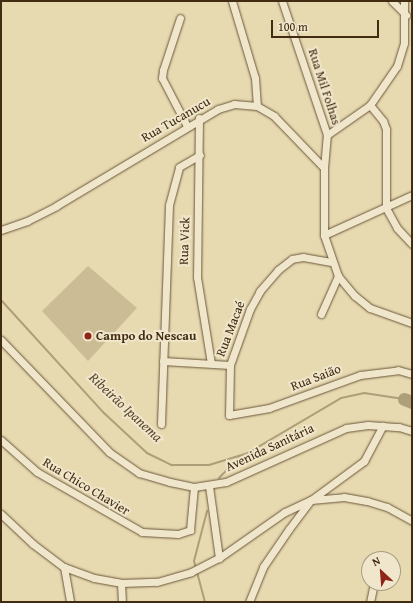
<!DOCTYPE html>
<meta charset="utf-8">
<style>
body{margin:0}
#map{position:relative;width:413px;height:603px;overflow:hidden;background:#e7d9b0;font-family:"Gentium Book Plus",serif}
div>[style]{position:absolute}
.green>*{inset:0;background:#cbbc95}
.stream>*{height:2px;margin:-1px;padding:0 1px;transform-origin:1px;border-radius:1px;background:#af9e7a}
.river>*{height:13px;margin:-6.5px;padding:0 6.5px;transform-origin:6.5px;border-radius:6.5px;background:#af9e7a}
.roads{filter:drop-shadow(0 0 1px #6a5739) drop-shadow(0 0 1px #6a5739)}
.minor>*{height:7px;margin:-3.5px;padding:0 3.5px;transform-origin:3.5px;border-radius:3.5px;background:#efe6cc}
.dots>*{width:11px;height:11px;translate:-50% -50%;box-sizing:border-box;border:2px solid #efe6cc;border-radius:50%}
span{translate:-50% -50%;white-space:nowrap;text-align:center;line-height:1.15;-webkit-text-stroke:4px #efe6cc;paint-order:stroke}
.street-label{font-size:13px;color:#412c11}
.poi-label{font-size:13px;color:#412c11;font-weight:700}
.left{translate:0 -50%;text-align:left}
.water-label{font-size:14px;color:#5c482b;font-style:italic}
.frame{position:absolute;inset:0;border:2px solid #412c11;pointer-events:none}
.north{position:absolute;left:361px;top:551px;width:40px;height:40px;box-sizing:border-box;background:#efe6cc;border:1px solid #a99c81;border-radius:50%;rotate:334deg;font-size:11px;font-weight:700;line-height:16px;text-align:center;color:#412c11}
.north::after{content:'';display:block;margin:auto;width:14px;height:18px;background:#8f2418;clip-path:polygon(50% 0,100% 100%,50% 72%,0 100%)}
.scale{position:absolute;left:271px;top:20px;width:108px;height:18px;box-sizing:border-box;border:2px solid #412c11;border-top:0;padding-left:5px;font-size:12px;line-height:14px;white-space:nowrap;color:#412c11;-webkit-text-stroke:3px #efe6cc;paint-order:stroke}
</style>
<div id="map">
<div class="green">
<i style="clip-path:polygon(88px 266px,137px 308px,88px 361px,42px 311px)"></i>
</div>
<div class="stream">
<i style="left:1px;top:300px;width:153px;rotate:47.7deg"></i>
<i style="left:104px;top:413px;width:59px;rotate:42.9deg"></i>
<i style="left:147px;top:453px;width:28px;rotate:26deg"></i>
<i style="left:172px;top:465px;width:37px"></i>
<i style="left:209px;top:465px;width:41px;rotate:-17.1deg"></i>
<i style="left:248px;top:453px;width:108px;rotate:-30.6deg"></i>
<i style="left:341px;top:398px;width:24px;rotate:-12deg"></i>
<i style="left:364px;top:393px;width:40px;rotate:8.5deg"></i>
<i style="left:219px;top:478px;width:30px;rotate:-46deg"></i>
<i style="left:205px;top:602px;width:42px;rotate:-105deg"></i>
<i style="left:194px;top:561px;width:52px;rotate:-75.4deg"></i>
</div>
<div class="river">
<i style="left:404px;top:399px;width:9px;rotate:21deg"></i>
</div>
<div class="roads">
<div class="minor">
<i style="left:232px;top:1px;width:80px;rotate:73.4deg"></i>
<i style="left:255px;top:78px;width:28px;rotate:86deg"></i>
<i style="left:282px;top:1px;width:141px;rotate:71.4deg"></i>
<i style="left:392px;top:1px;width:20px;rotate:45deg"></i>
<i style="left:180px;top:18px;width:55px;rotate:108.1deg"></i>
<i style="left:163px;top:70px;width:8px;rotate:97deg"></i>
<i style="left:162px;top:78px;width:54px;rotate:62.5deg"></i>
<i style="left:370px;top:105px;width:21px;rotate:51deg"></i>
<i style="left:383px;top:121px;width:9px;rotate:69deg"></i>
<i style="left:386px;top:129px;width:79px;rotate:90deg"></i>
<i style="left:386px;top:208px;width:23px;rotate:61deg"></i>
<i style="left:397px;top:228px;width:22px;rotate:47deg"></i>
<i style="left:199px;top:118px;width:159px;rotate:90.7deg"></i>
<i style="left:197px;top:277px;width:87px;rotate:80.8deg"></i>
<i style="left:324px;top:168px;width:33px;rotate:-85deg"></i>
<i style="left:327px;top:135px;width:52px;rotate:-34.9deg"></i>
<i style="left:370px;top:105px;width:47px;rotate:-55.3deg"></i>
<i style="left:397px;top:66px;width:24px;rotate:-73deg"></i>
<i style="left:404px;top:43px;width:42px;rotate:-90deg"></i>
<i style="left:1px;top:230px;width:28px;rotate:-19deg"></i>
<i style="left:27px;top:221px;width:33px;rotate:-27deg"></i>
<i style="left:56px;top:206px;width:189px;rotate:-30.9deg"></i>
<i style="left:218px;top:109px;width:17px;rotate:-17deg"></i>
<i style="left:234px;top:104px;width:23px;rotate:5deg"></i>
<i style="left:257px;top:106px;width:20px;rotate:30deg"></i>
<i style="left:274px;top:116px;width:72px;rotate:46.1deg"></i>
<i style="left:324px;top:168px;width:67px;rotate:90deg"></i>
<i style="left:324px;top:235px;width:43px;rotate:71.1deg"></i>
<i style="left:338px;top:276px;width:26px;rotate:50deg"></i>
<i style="left:355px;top:296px;width:19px;rotate:39deg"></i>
<i style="left:370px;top:308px;width:45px;rotate:19.7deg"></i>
<i style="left:324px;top:235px;width:97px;rotate:-24.4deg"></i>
<i style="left:331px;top:262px;width:28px;rotate:-170deg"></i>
<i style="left:303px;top:257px;width:11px;rotate:170deg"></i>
<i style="left:292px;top:259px;width:18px;rotate:142deg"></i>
<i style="left:278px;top:270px;width:28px;rotate:131deg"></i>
<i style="left:260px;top:291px;width:21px;rotate:119deg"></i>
<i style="left:250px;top:309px;width:59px;rotate:109.7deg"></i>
<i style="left:230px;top:365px;width:50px;rotate:91.1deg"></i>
<i style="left:229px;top:415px;width:41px;rotate:-9.9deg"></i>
<i style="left:269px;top:408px;width:97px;rotate:-19.9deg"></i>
<i style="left:360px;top:375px;width:38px;rotate:-7deg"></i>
<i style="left:398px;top:370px;width:15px;rotate:16deg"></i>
<i style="left:321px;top:314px;width:42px;rotate:-65.9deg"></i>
<i style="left:1px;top:340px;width:156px;rotate:46deg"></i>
<i style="left:109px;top:452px;width:37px;rotate:35deg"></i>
<i style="left:139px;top:473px;width:32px;rotate:16deg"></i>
<i style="left:170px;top:482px;width:25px;rotate:12deg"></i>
<i style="left:194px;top:487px;width:32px;rotate:-9deg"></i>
<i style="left:226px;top:482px;width:132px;rotate:-24.2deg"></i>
<i style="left:346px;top:428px;width:22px;rotate:-8deg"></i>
<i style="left:368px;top:425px;width:31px;rotate:4deg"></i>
<i style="left:399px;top:427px;width:14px;rotate:17deg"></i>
<i style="left:163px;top:361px;width:67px;rotate:3.4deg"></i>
<i style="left:161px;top:424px;width:219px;rotate:-87.9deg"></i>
<i style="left:169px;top:205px;width:39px;rotate:-75deg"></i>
<i style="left:179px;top:167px;width:24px;rotate:-30deg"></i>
<i style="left:1px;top:440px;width:48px;rotate:41.6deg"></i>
<i style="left:37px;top:472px;width:121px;rotate:29.7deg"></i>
<i style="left:142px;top:532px;width:36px;rotate:3deg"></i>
<i style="left:178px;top:534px;width:13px;rotate:-18deg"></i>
<i style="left:190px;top:530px;width:43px;rotate:-84.7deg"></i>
<i style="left:209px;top:486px;width:73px;rotate:82.1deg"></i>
<i style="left:1px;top:514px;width:44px;rotate:43.2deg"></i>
<i style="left:33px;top:544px;width:39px;rotate:37deg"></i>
<i style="left:64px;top:567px;width:32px;rotate:20deg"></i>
<i style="left:94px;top:578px;width:27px;rotate:10deg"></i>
<i style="left:121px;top:583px;width:36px;rotate:-2deg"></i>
<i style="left:157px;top:582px;width:35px;rotate:-16deg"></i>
<i style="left:191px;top:572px;width:31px;rotate:-27deg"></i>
<i style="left:219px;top:558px;width:80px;rotate:-34.9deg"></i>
<i style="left:285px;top:512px;width:29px;rotate:-25deg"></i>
<i style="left:311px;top:500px;width:33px;rotate:-5deg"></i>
<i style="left:344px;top:497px;width:23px;rotate:10deg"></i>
<i style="left:367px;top:501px;width:21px;rotate:17deg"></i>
<i style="left:387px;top:507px;width:29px;rotate:29deg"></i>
<i style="left:64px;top:567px;width:36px;rotate:80deg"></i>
<i style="left:121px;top:583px;width:19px;rotate:87deg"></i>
<i style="left:249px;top:602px;width:38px;rotate:-68deg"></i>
<i style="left:263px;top:567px;width:46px;rotate:-55.6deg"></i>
<i style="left:289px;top:529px;width:36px;rotate:-53deg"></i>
<i style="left:311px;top:500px;width:66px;rotate:-36.3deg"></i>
<i style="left:364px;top:461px;width:40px;rotate:-62deg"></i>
<i style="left:370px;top:602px;width:19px;rotate:-78deg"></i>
</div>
</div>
<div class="dots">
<i style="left:88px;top:336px;background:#8f2418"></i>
</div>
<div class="street-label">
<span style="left:324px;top:87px;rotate:72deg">Rua Mil Folhas</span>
<span style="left:176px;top:120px;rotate:-30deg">Rua Tucanucu</span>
<span style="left:185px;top:241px;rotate:-88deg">Rua Vick</span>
<span style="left:231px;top:329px;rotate:-69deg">Rua Macaé</span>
<span style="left:316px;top:378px;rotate:-21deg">Rua Saião</span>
<span style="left:270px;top:448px;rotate:-25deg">Avenida Sanitária</span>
<span style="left:86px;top:487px;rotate:31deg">Rua Chico Chavier</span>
</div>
<div class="poi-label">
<span class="left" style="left:96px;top:336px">Campo do Nescau</span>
</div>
<div class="water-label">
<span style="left:126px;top:407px;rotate:43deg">Ribeirão Ipanema</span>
</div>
<div class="frame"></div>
<div class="north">N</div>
<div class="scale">100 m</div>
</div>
